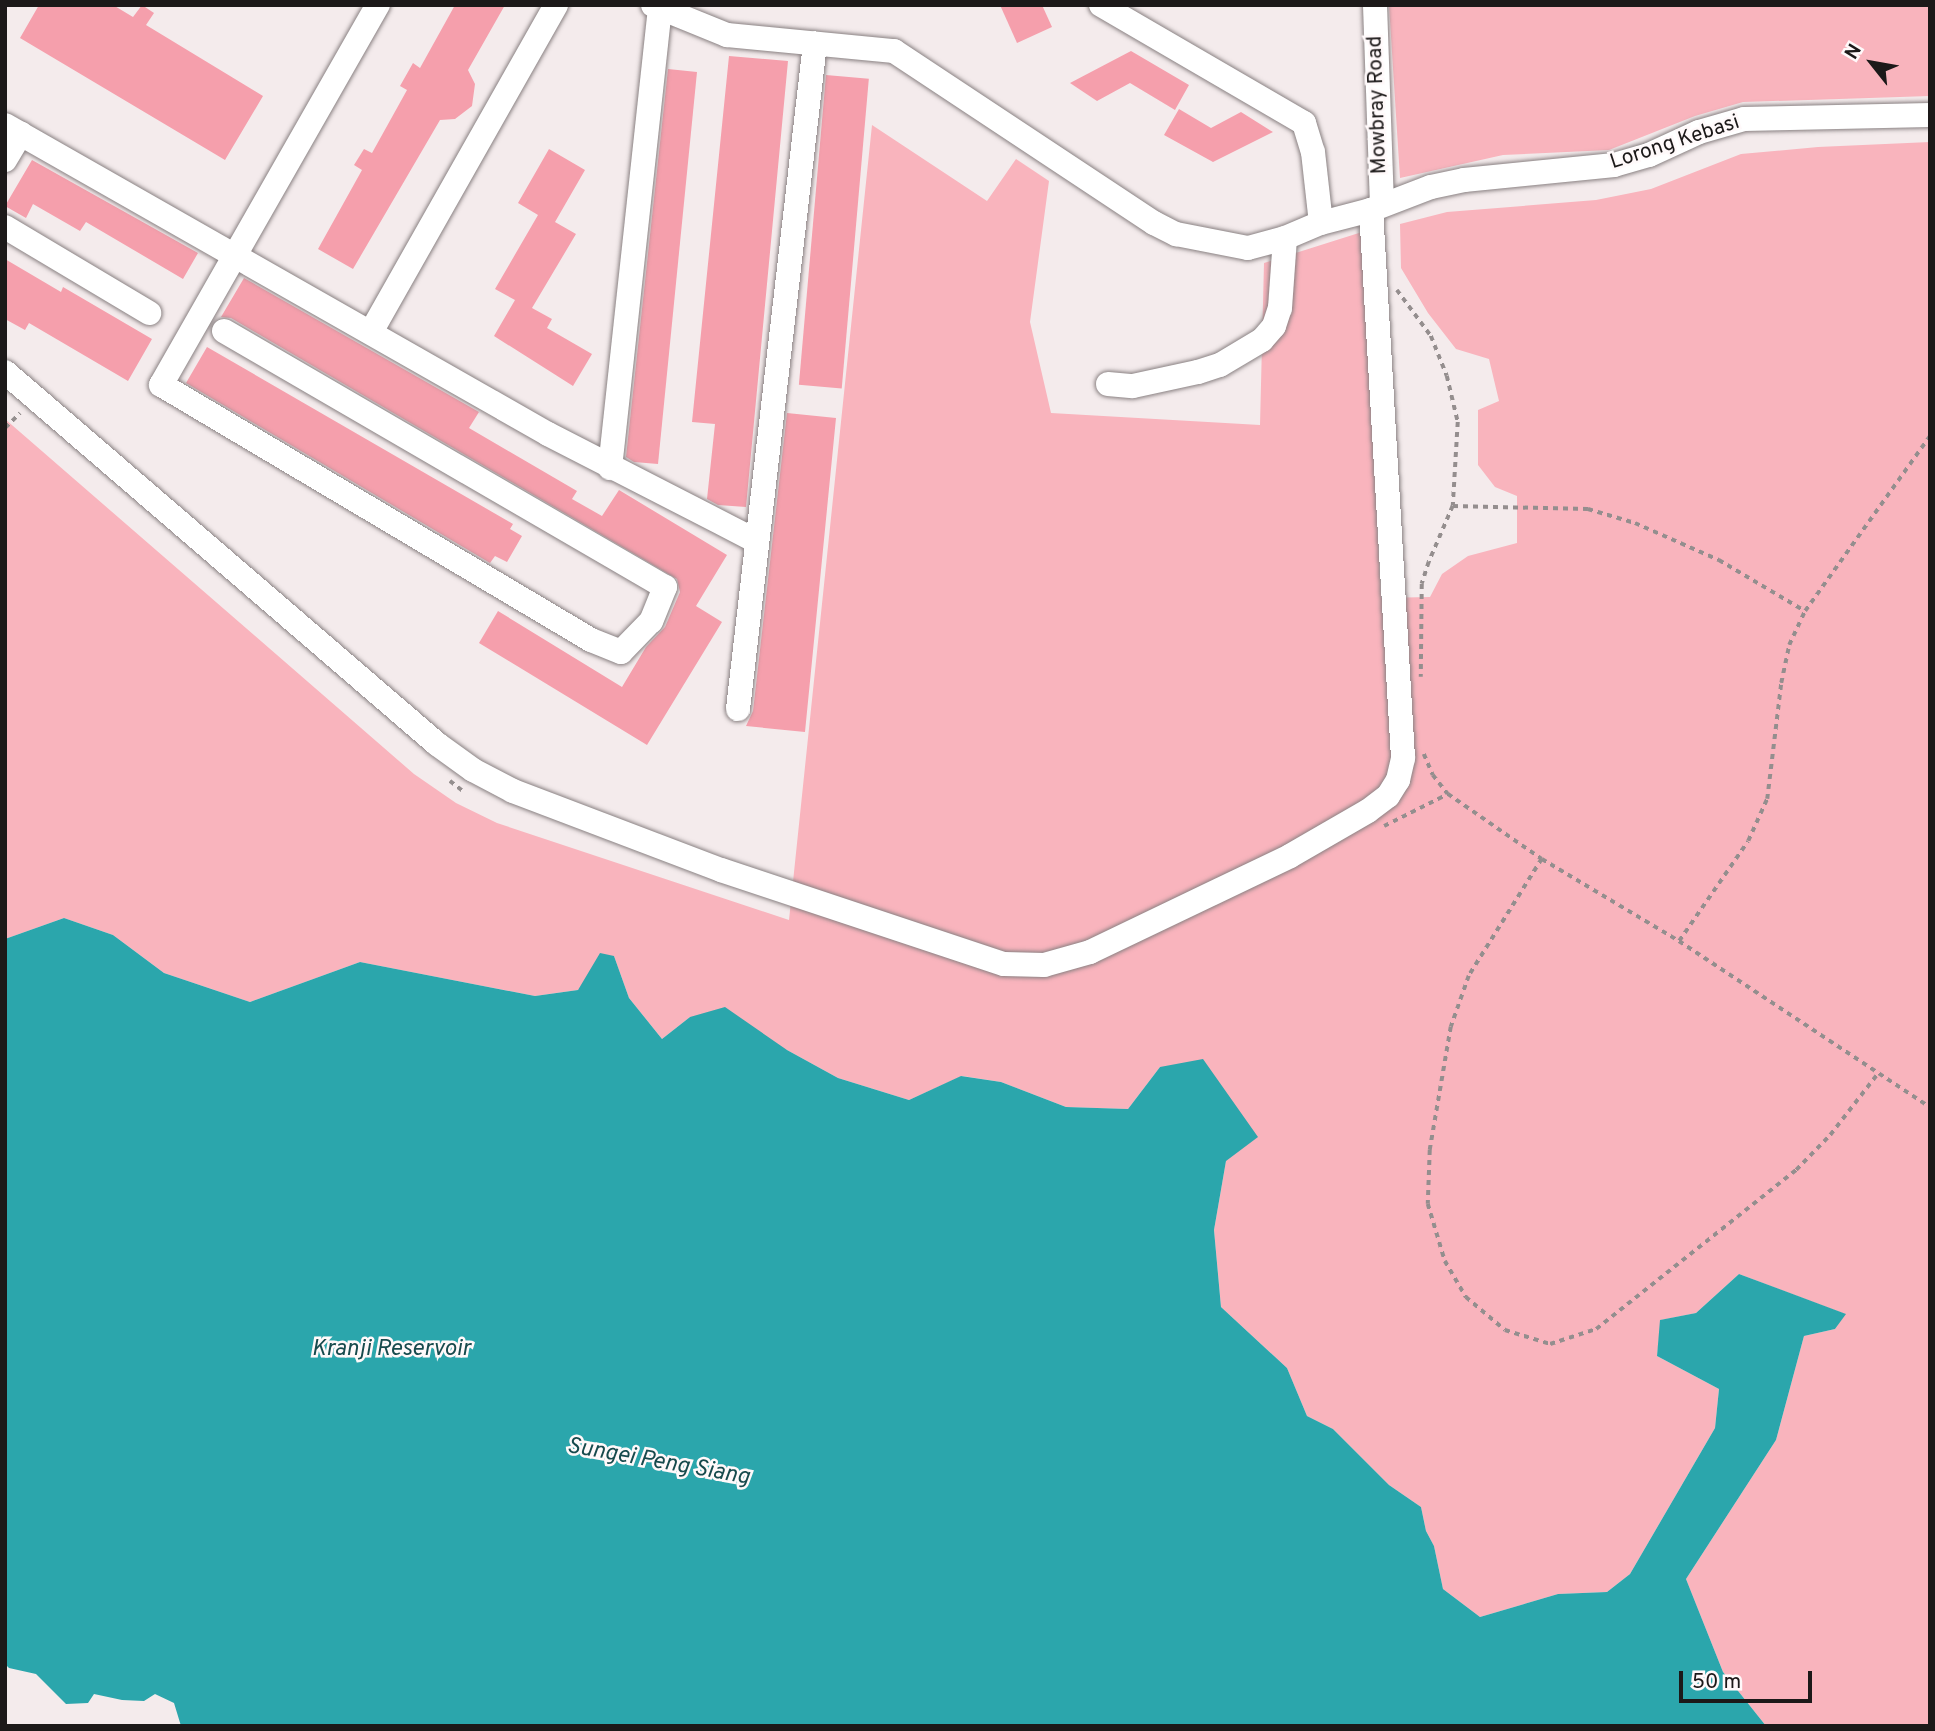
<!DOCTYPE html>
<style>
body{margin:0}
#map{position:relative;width:1935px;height:1731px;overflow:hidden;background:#f4ebec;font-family:Overpass,sans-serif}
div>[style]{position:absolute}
.green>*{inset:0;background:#f9b4bd}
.water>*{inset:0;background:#2ba6ac}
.building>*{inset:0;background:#f59fac;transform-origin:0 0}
.path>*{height:3.5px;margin-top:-1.75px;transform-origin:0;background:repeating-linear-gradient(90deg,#948e8e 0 5px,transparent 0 10px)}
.roads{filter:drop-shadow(0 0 2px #898182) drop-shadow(0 0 2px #898182)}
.minor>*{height:24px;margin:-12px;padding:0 12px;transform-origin:12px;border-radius:12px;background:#fff}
span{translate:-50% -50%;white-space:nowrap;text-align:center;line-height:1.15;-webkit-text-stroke:5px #fff9fa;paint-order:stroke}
.street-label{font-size:21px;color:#1c1919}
.water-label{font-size:23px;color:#174a4d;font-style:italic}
.frame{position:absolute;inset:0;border:7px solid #1c1919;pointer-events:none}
.north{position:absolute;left:1837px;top:28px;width:70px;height:70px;-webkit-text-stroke:5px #fff9fa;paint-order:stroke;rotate:301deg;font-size:19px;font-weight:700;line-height:28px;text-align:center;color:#1c1919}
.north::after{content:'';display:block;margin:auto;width:24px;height:32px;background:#1c1919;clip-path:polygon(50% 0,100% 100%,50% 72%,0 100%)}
.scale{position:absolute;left:1679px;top:1671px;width:133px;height:32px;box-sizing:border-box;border:4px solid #1c1919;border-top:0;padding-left:9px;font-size:21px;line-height:24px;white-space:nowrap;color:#1c1919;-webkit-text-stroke:5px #fff9fa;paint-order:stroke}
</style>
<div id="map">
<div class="green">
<i style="clip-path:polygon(1389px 5px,1930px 5px,1930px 96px,1743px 102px,1695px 116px,1609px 150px,1503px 155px,1400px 178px)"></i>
<i style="clip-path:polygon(872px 125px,987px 201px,1016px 159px,1049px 181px,1030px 322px,1051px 413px,1260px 425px,1264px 263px,1362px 232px,1381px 598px,1430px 597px,1442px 574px,1468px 556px,1517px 543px,1517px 496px,1495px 487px,1478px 465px,1478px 410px,1499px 401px,1489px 359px,1456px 349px,1428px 313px,1401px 268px,1400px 224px,1447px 212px,1596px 200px,1651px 189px,1741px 154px,1818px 147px,1930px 142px,1930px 1726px,1766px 1726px,1723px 1672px,1686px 1579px,1776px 1440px,1804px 1336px,1835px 1329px,1845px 1314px,1739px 1274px,1696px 1313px,1661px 1320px,1657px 1356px,1719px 1389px,1715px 1428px,1630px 1574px,1607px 1592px,1558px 1594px,1480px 1617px,1443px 1589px,1434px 1546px,1426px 1531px,1421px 1507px,1389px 1485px,1333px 1429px,1307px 1416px,1287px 1368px,1221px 1307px,1214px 1230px,1226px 1161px,1160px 1067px,1128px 1109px,1066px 1107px,1001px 1082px,962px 1076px,909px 1100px,838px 1078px,787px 1050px,690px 1017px,662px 1039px,629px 998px,614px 956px,578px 990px,535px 996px,360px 962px,250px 1002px,164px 973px,113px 935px,64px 918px,5px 939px,5px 419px,414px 774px,456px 803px,497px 823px,789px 920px)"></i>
</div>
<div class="water">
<i style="clip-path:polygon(64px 918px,113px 935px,164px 973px,250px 1002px,360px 962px,535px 996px,578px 990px,600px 953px,614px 956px,629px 998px,662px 1039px,690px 1017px,725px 1007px,787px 1050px,838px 1078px,909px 1100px,961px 1076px,1001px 1082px,1066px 1107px,1128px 1109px,1160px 1067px,1203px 1059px,1258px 1137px,1226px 1161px,1214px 1230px,1221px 1307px,1287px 1368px,1307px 1416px,1333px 1429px,1389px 1485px,1421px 1507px,1426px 1531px,1434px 1546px,1443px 1589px,1480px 1617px,1558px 1594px,1607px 1592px,1630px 1574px,1715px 1428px,1719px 1389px,1657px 1356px,1660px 1320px,1696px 1313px,1739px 1274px,1846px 1314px,1835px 1329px,1804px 1336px,1776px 1440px,1686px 1579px,1723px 1672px,1766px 1726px,181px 1726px,174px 1703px,155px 1694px,144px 1701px,122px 1700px,94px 1694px,88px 1703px,66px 1704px,36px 1674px,9px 1668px,5px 1664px,5px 939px)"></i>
</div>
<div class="building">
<i style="clip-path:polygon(39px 5px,113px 5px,133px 17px,142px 5px,154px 13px,146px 25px,263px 96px,225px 160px,20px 38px)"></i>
<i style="clip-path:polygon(455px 5px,505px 5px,468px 70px,475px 84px,472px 106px,455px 119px,440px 120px,353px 269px,318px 249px,362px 170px,354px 165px,364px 149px,372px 153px,407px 90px,400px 86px,413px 63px,420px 68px)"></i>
<i style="clip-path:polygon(1000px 5px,1042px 5px,1052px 27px,1017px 43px)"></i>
<i style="clip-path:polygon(1131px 51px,1189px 85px,1175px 110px,1130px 83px,1097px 101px,1070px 83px)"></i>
<i style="clip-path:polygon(729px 56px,788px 61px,746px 507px,718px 505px,707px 499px,715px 424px,692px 422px)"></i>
<i style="clip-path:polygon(668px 69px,697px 72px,658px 464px,634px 462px,626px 457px)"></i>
<i style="left:826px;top:75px;width:43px;height:311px;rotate:5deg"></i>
<i style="clip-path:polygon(1179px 109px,1211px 128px,1241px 112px,1273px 132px,1213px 162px,1164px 135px)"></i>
<i style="clip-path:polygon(549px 149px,585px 170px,555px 222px,576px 234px,532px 308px,552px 319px,547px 328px,592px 354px,573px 386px,494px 336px,515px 300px,495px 289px,538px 215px,518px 203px)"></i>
<i style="clip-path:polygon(32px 160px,198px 253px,183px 279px,86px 222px,80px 231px,33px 204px,26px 218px,5px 206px)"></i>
<i style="clip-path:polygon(5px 259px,61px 292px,63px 287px,152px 339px,128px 381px,29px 323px,25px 330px,5px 319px)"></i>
<i style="clip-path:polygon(244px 278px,479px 412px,469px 428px,577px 491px,572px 499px,602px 516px,619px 490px,727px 555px,696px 606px,722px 622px,647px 745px,479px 643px,498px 611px,622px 687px,646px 647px,665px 627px,680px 592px,677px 579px,231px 318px,221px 317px)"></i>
<i style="clip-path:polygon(207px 347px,513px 524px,510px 529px,522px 536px,507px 562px,495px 556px,490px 563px,186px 383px)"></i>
<i style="clip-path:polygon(787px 413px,836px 418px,805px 732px,746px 726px,753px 711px)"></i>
</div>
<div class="path">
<i style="left:1397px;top:290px;width:57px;rotate:53.5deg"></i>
<i style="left:1431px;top:336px;width:43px;rotate:68.2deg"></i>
<i style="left:1447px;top:376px;width:47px;rotate:76.6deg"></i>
<i style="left:1458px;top:422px;width:84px;rotate:93.4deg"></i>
<i style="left:1453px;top:506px;width:61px;rotate:113.2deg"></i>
<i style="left:1429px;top:562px;width:23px;rotate:108deg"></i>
<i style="left:1422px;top:584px;width:93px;rotate:90.6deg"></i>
<i style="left:5px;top:428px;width:21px;rotate:-45deg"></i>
<i style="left:1453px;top:506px;width:135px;rotate:1.3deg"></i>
<i style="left:1588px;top:509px;width:49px;rotate:16.6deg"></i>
<i style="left:1635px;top:523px;width:92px;rotate:23.8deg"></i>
<i style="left:1719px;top:560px;width:100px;rotate:30.7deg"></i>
<i style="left:1424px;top:754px;width:23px;rotate:67deg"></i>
<i style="left:1433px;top:775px;width:24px;rotate:52deg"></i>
<i style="left:1448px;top:794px;width:114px;rotate:34.7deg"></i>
<i style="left:1542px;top:859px;width:160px;rotate:30.9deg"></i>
<i style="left:1679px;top:941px;width:301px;rotate:33.5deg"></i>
<i style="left:450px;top:781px;width:16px;rotate:38deg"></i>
<i style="left:1384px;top:826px;width:72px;rotate:-26.6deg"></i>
<i style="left:1542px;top:859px;width:138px;rotate:122deg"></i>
<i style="left:1469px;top:976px;width:54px;rotate:109.4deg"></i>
<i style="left:1451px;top:1027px;width:125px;rotate:99.7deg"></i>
<i style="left:1430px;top:1150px;width:54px;rotate:92.1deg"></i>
<i style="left:1428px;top:1204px;width:59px;rotate:73.4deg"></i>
<i style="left:1445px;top:1261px;width:42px;rotate:59.7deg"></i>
<i style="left:1466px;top:1297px;width:51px;rotate:40.2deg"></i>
<i style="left:1505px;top:1330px;width:47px;rotate:17.3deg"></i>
<i style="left:1550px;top:1344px;width:48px;rotate:-18.1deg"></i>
<i style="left:1596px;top:1329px;width:256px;rotate:-38.5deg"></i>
<i style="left:1796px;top:1170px;width:49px;rotate:-45.8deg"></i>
<i style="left:1830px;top:1135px;width:80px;rotate:-52.1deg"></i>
<i style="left:1679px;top:941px;width:121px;rotate:-55.4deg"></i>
<i style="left:1748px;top:841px;width:46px;rotate:-65.7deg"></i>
<i style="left:1767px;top:799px;width:117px;rotate:-83.1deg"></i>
<i style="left:1781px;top:683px;width:39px;rotate:-78deg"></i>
<i style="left:1789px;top:645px;width:38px;rotate:-65deg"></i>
<i style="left:1805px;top:611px;width:215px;rotate:-54.5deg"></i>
</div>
<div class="roads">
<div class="minor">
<i style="left:653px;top:5px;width:80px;rotate:22.1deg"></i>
<i style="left:727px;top:35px;width:168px;rotate:5.5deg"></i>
<i style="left:894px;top:51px;width:312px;rotate:33.5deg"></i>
<i style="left:1154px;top:223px;width:25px;rotate:27deg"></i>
<i style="left:1176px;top:234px;width:73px;rotate:11deg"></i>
<i style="left:1248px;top:248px;width:38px;rotate:-15deg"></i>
<i style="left:1285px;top:238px;width:39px;rotate:-23deg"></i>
<i style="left:1321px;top:223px;width:52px;rotate:-14.6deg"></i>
<i style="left:1371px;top:210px;width:64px;rotate:-21deg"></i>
<i style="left:1431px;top:187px;width:34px;rotate:-12deg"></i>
<i style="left:1464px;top:180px;width:151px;rotate:-5.7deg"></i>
<i style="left:1614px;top:165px;width:36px;rotate:-16deg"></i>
<i style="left:1649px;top:155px;width:55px;rotate:-24.7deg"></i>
<i style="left:1699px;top:132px;width:47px;rotate:-16.1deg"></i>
<i style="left:1744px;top:119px;width:186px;rotate:-1.2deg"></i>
<i style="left:1101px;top:5px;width:235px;rotate:30.2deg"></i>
<i style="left:1304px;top:123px;width:30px;rotate:73deg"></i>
<i style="left:1313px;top:152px;width:71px;rotate:83.6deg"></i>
<i style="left:1375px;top:5px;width:199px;rotate:88deg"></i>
<i style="left:5px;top:125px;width:625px;rotate:29.64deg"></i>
<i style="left:548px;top:434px;width:234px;rotate:27.2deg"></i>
<i style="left:5px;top:160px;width:31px;rotate:-59deg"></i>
<i style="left:5px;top:227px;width:168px;rotate:30.8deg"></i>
<i style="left:224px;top:331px;width:510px;rotate:30.14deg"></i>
<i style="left:665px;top:587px;width:37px;rotate:112deg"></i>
<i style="left:651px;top:621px;width:43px;rotate:134.1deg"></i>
<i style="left:621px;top:652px;width:32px;rotate:-158deg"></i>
<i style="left:591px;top:640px;width:500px;rotate:-149.3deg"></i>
<i style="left:161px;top:385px;width:438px;rotate:-60.3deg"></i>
<i style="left:371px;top:332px;width:376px;rotate:-60.5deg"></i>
<i style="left:5px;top:372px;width:570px;rotate:40.73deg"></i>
<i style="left:437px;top:744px;width:44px;rotate:35.8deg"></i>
<i style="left:473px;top:770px;width:45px;rotate:27.7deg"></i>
<i style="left:513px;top:791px;width:222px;rotate:20.8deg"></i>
<i style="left:721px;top:870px;width:298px;rotate:18.4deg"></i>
<i style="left:1004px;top:964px;width:40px;rotate:1.4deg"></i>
<i style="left:1044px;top:965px;width:48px;rotate:-15.8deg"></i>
<i style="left:1090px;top:952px;width:222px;rotate:-25.6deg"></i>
<i style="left:1290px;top:856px;width:90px;rotate:-30deg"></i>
<i style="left:1368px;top:811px;width:25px;rotate:-37deg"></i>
<i style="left:1388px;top:796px;width:19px;rotate:-58deg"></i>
<i style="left:1398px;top:780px;width:23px;rotate:-77deg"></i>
<i style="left:1403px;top:758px;width:549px;rotate:-93.34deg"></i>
<i style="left:1108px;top:384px;width:25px;rotate:5deg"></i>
<i style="left:1133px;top:386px;width:66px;rotate:-12.2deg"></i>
<i style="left:1198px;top:372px;width:23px;rotate:-18deg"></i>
<i style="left:1220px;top:365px;width:49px;rotate:-30.8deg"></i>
<i style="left:1262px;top:340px;width:18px;rotate:-49deg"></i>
<i style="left:1274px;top:326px;width:19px;rotate:-72deg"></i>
<i style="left:1280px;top:308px;width:70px;rotate:-85.9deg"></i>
<i style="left:610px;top:468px;width:462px;rotate:-83.8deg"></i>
<i style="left:738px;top:709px;width:670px;rotate:-83.4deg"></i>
</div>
</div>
<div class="street-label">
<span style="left:1378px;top:105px;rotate:-92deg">Mowbray Road</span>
<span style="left:1675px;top:143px;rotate:-18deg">Lorong Kebasi</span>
</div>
<div class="water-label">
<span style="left:391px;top:1350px">Kranji Reservoir</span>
<span style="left:658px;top:1463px;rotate:10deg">Sungei Peng Siang</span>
</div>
<div class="frame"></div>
<div class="north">N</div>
<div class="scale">50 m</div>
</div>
